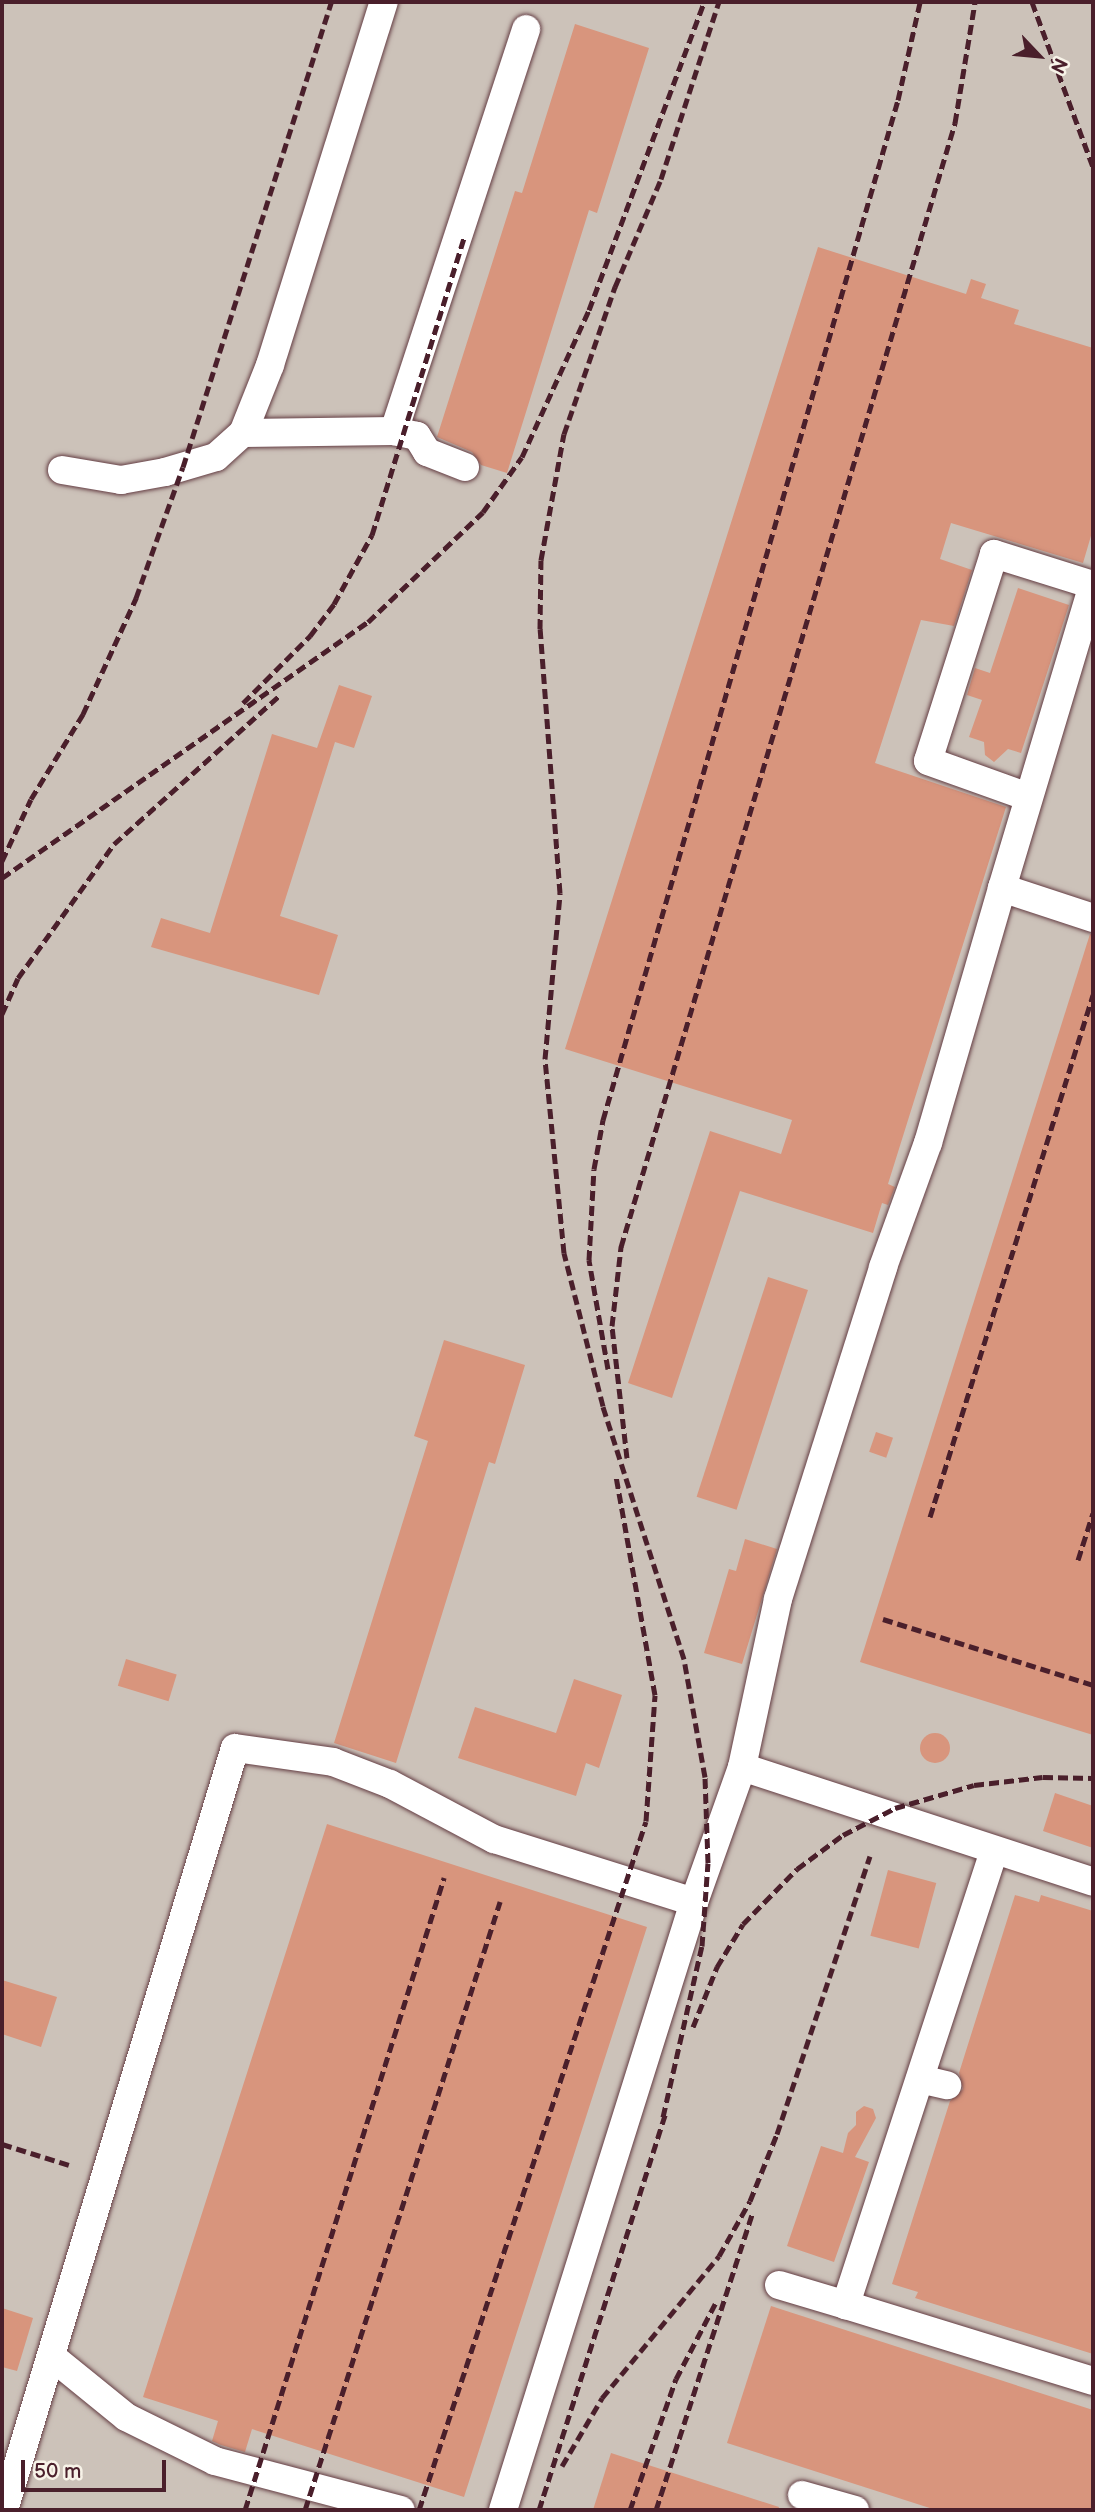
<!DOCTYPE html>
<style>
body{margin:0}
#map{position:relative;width:1095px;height:2512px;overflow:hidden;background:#f4e5ce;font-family:"Balsamiq Sans",sans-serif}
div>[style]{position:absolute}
.industrial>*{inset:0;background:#ccc2b9;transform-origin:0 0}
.building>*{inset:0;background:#d8957d;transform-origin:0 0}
.round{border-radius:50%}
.roads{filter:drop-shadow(0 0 2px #643d43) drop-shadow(0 0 2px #643d43)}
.minor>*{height:28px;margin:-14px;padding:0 14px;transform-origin:14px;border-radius:14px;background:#fff}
.rail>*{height:5px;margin-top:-2.5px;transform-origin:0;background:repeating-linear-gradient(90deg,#4a1f2b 0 10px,transparent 0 15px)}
span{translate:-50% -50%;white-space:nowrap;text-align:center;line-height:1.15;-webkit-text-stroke:7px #f7f3e8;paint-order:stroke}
.frame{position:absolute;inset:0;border:4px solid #4a1f2b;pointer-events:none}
.north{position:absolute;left:1004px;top:21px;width:70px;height:70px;-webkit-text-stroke:5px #f7f3e8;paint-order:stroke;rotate:116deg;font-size:19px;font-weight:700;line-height:28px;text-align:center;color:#4a1f2b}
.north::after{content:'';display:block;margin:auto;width:24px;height:32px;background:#4a1f2b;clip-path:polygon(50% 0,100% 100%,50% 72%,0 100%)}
.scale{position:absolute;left:21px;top:2460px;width:145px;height:32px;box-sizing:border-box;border:4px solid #4a1f2b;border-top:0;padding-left:9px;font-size:21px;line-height:24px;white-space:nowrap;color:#4a1f2b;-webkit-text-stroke:5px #f7f3e8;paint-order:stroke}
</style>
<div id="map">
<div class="industrial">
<i style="left:2px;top:2px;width:1091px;height:2508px"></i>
</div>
<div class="building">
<i style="clip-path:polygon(575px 24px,649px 48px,597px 213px,589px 210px,507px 473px,481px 465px,472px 452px,437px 437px,515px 191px,522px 193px)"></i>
<i style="clip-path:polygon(818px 247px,966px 294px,971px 279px,986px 284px,981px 298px,1019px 310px,1014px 324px,1093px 348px,1093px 529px,1083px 563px,951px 523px,940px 559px,972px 570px,954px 626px,921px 620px,875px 763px,1006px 807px,888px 1184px,895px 1187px,888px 1205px,882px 1203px,873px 1233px,740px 1191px,672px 1398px,628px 1383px,710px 1131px,781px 1154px,792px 1120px,565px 1049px)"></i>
<i style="clip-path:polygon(1018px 588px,1069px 605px,1021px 753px,1008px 749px,994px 762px,985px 755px,984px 742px,969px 737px,982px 700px,967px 695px,975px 668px,990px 673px)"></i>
<i style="clip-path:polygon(339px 685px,372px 696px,354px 748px,335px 742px,280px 916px,338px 935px,319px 995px,151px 947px,161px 918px,210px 933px,272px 734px,317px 748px)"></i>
<i style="clip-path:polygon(1090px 934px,1093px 935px,1093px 1735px,860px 1662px)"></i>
<i style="left:768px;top:1277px;width:42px;height:231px;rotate:18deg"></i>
<i style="clip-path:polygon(444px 1340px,525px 1365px,495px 1464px,489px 1462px,396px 1763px,334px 1743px,428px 1441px,414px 1436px)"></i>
<i style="left:876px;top:1432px;width:18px;height:21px;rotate:19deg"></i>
<i style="clip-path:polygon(745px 1539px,777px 1549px,742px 1664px,704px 1653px,729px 1569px,736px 1571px)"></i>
<i style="left:126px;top:1659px;width:53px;height:28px;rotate:17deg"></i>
<i style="clip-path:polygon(574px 1679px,622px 1695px,599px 1768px,586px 1763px,576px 1796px,458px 1758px,475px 1707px,556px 1733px)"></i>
<i class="round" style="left:920px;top:1733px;width:30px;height:30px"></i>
<i style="clip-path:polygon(1055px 1793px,1093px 1806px,1093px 1848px,1043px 1831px)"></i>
<i style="clip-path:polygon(327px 1824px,647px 1927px,464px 2497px,252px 2429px,245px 2452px,221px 2445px,212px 2441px,218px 2421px,143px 2397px)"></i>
<i style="left:888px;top:1870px;width:50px;height:68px;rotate:15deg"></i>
<i style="clip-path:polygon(1015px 1895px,1039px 1902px,1041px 1895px,1093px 1911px,1093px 2354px,915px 2298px,918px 2292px,892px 2284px,950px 2101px,963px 2089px,959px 2073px)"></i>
<i style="clip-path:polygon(2px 1980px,57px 1997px,41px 2047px,2px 2034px)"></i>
<i style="clip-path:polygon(864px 2106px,873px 2109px,876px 2118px,855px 2157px,869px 2162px,834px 2262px,787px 2246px,821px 2146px,843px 2153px,848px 2133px,856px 2125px,856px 2112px)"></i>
<i style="clip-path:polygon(771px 2306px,1093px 2410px,1093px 2510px,936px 2510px,727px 2443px)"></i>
<i style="clip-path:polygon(2px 2308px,33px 2318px,17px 2371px,2px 2367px)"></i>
<i style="clip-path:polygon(611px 2453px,779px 2507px,778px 2510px,593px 2510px)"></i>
</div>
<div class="roads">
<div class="minor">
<i style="left:243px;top:433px;width:151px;rotate:-0.8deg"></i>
<i style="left:465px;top:467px;width:41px;rotate:-158.5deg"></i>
<i style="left:427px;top:452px;width:19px;rotate:-122deg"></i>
<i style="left:417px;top:436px;width:24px;rotate:-168deg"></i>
<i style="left:394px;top:431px;width:423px;rotate:-71.8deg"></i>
<i style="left:62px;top:470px;width:60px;rotate:9.6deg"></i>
<i style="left:121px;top:480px;width:45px;rotate:-10.3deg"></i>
<i style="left:165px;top:472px;width:53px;rotate:-16.4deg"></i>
<i style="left:216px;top:457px;width:36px;rotate:-42deg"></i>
<i style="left:243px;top:433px;width:73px;rotate:-68.3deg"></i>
<i style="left:270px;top:365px;width:380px;rotate:-72.6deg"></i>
<i style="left:1002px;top:888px;width:316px;rotate:-73.3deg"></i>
<i style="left:1093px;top:585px;width:104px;rotate:-162.6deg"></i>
<i style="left:994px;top:554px;width:217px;rotate:107.7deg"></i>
<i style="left:928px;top:761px;width:104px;rotate:19.7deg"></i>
<i style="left:742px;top:1767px;width:172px;rotate:-77.9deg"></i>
<i style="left:778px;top:1599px;width:348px;rotate:-72.4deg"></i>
<i style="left:883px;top:1267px;width:132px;rotate:-70.1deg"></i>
<i style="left:928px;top:1143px;width:266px;rotate:-73.8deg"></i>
<i style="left:1002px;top:888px;width:96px;rotate:18.2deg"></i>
<i style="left:994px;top:1851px;width:478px;rotate:108.1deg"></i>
<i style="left:846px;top:2305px;width:258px;rotate:17.1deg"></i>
<i style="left:920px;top:2079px;width:28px;rotate:13deg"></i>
<i style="left:779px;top:2285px;width:70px;rotate:16.6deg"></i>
<i style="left:51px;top:2356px;width:97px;rotate:39.1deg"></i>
<i style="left:126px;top:2417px;width:99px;rotate:26.3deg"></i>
<i style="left:215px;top:2461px;width:192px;rotate:14.8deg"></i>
<i style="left:802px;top:2495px;width:55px;rotate:15.8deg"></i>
<i style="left:4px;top:2510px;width:796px;rotate:-73.14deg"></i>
<i style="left:235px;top:1748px;width:99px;rotate:8.1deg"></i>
<i style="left:333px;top:1762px;width:61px;rotate:21.1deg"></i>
<i style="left:390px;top:1784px;width:118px;rotate:27.9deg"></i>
<i style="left:494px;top:1839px;width:210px;rotate:17.5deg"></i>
<i style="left:503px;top:2510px;width:637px;rotate:-72.56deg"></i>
<i style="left:694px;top:1902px;width:143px;rotate:-70.4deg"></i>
<i style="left:742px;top:1767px;width:369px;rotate:18.1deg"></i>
</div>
</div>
<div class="rail">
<i style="left:1032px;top:2px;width:176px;rotate:69.7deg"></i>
<i style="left:243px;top:703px;width:95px;rotate:-45deg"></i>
<i style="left:310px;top:636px;width:40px;rotate:-53deg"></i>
<i style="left:334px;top:604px;width:79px;rotate:-61.2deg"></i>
<i style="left:372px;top:535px;width:312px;rotate:-72.8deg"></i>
<i style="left:2px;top:861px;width:68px;rotate:-64.9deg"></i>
<i style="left:31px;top:799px;width:100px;rotate:-58.5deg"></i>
<i style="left:83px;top:714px;width:128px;rotate:-65.4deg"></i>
<i style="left:136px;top:598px;width:139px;rotate:-70.3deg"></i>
<i style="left:183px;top:467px;width:488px;rotate:-72.3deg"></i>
<i style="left:2px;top:878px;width:447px;rotate:-35deg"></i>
<i style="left:368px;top:622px;width:159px;rotate:-43.7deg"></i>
<i style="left:483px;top:512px;width:67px;rotate:-54.7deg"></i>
<i style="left:522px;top:457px;width:162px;rotate:-65.5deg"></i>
<i style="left:589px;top:310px;width:329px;rotate:-69.5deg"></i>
<i style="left:2px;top:1014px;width:39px;rotate:-66deg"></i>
<i style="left:18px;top:978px;width:165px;rotate:-54.4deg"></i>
<i style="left:114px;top:844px;width:222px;rotate:-41.9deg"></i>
<i style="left:608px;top:1369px;width:111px;rotate:-99.9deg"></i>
<i style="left:589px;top:1260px;width:91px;rotate:-86.9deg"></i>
<i style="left:594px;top:1169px;width:50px;rotate:-79.6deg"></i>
<i style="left:603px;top:1120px;width:1062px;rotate:-73.87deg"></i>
<i style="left:898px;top:100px;width:100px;rotate:-77.3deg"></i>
<i style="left:627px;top:1458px;width:133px;rotate:-96.5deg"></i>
<i style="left:612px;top:1326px;width:80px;rotate:-83.5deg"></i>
<i style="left:621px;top:1247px;width:1173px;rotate:-73.45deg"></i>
<i style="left:955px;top:123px;width:123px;rotate:-80.6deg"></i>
<i style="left:930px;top:1517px;width:547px;rotate:-72.66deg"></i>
<i style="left:1078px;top:1560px;width:49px;rotate:-72.3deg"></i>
<i style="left:883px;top:1619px;width:220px;rotate:17.4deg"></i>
<i style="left:693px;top:2027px;width:65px;rotate:-68.2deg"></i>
<i style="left:717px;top:1967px;width:50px;rotate:-58.8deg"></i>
<i style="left:743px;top:1924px;width:77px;rotate:-45.5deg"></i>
<i style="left:797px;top:1869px;width:57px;rotate:-36.5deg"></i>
<i style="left:843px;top:1835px;width:59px;rotate:-27.4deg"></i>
<i style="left:895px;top:1808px;width:82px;rotate:-16.2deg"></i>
<i style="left:974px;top:1785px;width:69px;rotate:-6.6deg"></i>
<i style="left:1043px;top:1777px;width:50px;rotate:1.1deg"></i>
<i style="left:663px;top:2117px;width:175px;rotate:-77.2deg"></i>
<i style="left:702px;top:1946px;width:83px;rotate:-85.9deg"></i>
<i style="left:708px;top:1863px;width:86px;rotate:-92deg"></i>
<i style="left:705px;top:1777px;width:120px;rotate:-100.1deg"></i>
<i style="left:684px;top:1659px;width:266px;rotate:-107.8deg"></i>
<i style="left:603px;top:1406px;width:158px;rotate:-104.3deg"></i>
<i style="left:564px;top:1253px;width:195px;rotate:-95.6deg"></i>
<i style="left:545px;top:1059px;width:167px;rotate:-84.8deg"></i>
<i style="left:560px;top:893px;width:265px;rotate:-94.3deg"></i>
<i style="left:540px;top:629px;width:69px;rotate:-89.2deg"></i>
<i style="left:541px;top:560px;width:128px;rotate:-79.7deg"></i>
<i style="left:564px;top:434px;width:156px;rotate:-70.9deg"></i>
<i style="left:615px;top:287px;width:117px;rotate:-66.9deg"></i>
<i style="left:661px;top:179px;width:186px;rotate:-71.9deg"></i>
<i style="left:2px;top:2144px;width:70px;rotate:17.4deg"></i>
<i style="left:562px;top:2466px;width:79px;rotate:-59.5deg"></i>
<i style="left:602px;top:2398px;width:184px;rotate:-50.5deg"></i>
<i style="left:719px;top:2256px;width:63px;rotate:-60.6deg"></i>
<i style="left:750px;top:2201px;width:72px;rotate:-68.1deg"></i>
<i style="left:777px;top:2134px;width:293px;rotate:-71.5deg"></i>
<i style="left:245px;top:2510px;width:663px;rotate:-72.52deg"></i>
<i style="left:305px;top:2510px;width:639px;rotate:-72.22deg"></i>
<i style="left:419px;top:2510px;width:725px;rotate:-71.76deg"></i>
<i style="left:646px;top:1821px;width:126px;rotate:-85.9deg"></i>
<i style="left:655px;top:1695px;width:222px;rotate:-100.1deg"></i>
<i style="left:539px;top:2510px;width:419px;rotate:-72.3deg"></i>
<i style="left:630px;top:2510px;width:139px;rotate:-70.7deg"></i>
<i style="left:676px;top:2379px;width:85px;rotate:-62.5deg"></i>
<i style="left:656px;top:2510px;width:314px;rotate:-72deg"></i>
</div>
<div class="frame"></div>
<div class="north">N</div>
<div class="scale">50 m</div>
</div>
